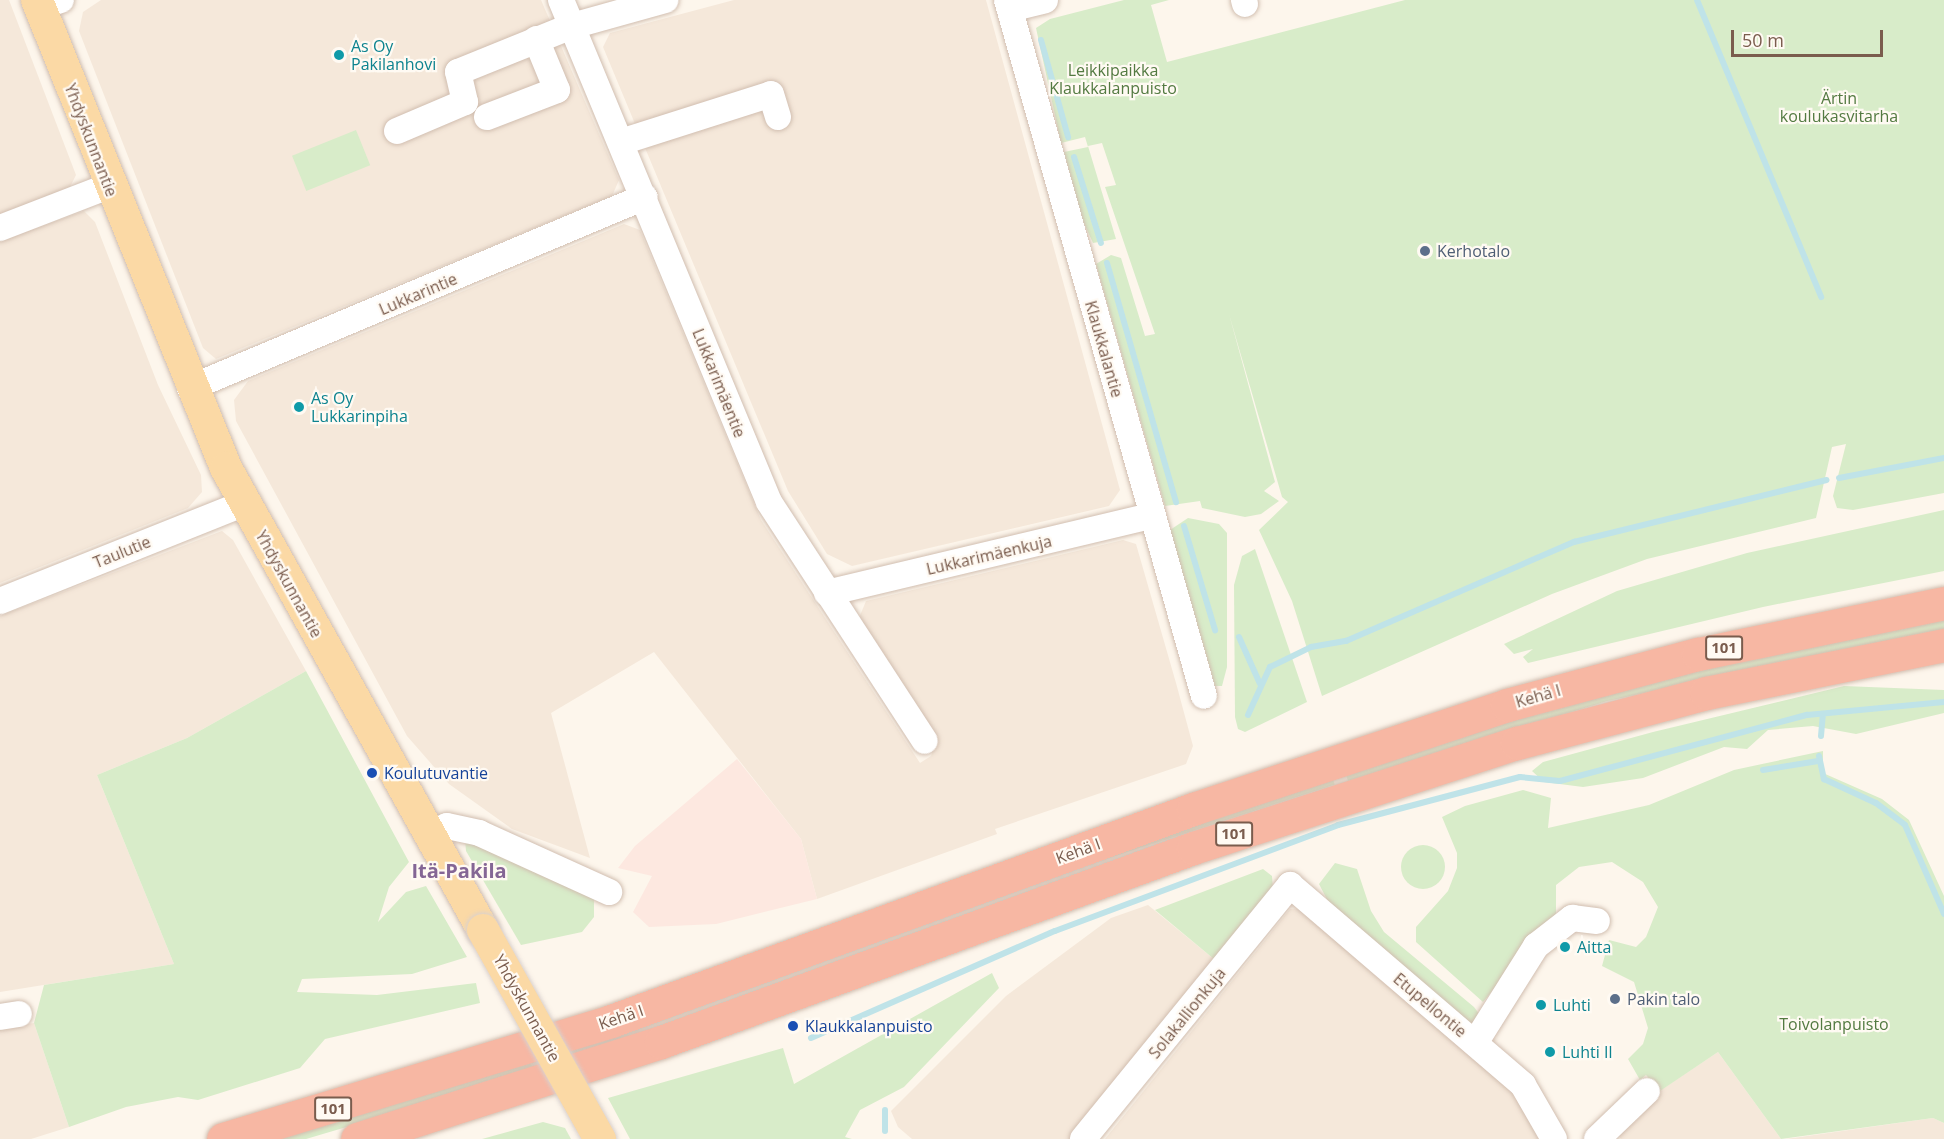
<!DOCTYPE html>
<meta charset="utf-8">
<style>
body{margin:0}
#map{position:relative;width:1944px;height:1139px;overflow:hidden;background:#fdf6ec;font-family:"Open Sans",sans-serif}
div>[style]{position:absolute}
.residential>*{inset:0;background:#f5e8da}
.commercial>*{inset:0;background:#fde8e0}
.green>*{inset:0;background:#d8ecc9;transform-origin:0 0}
.round{border-radius:50%}
.stream>*{height:6px;margin:-3px;padding:0 3px;transform-origin:3px;border-radius:3px;background:#bfe3e8}
.roads{filter:drop-shadow(0 0 2px #d1beb0) drop-shadow(0 0 2px #d1beb0)}
.minor>*{height:26px;margin:-13px;padding:0 13px;transform-origin:13px;border-radius:13px;background:#fff}
.major>*{height:32px;margin:-16px;padding:0 16px;transform-origin:16px;border-radius:16px;background:#fbd9a5}
.highway>*{height:33px;margin:-16.5px;padding:0 16.5px;transform-origin:16.5px;border-radius:16.5px;background:#f7b7a3}
.bridges{filter:drop-shadow(0 0 2px #dad1cd) drop-shadow(0 0 2px #dad1cd)}
.major-bridge>*{height:32px;margin:-16px;padding:0 16px;transform-origin:16px;border-radius:16px;background:#fbd9a5}
.dots>*{width:16px;height:16px;translate:-50% -50%;box-sizing:border-box;border:3px solid #fffaf3;border-radius:50%}
span{translate:-50% -50%;white-space:nowrap;text-align:center;line-height:1.15;-webkit-text-stroke:4.5px #fffaf3;paint-order:stroke}
.shield-label span{padding:2px 4px;background:#fffaf3;border:2px solid;border-radius:4px;-webkit-text-stroke-width:0}
.shield-label{font-size:15px;color:#7a5c4d;font-weight:700}
.culture-label{font-size:16px;color:#0d838f}
.left{translate:0 -50%;text-align:left}
.park-label{font-size:16px;color:#537a41}
.street-label{font-size:16px;color:#7a5c4d}
.service-label{font-size:16px;color:#4e5e75}
.transit-label{font-size:16px;color:#164399}
.quarter-label{font-size:20px;color:#846695;font-weight:700}
.scale{position:absolute;left:1731px;top:30px;width:152px;height:27px;box-sizing:border-box;border:3px solid #7a5c4d;border-top:0;padding-left:8px;font-size:18px;line-height:21px;white-space:nowrap;color:#7a5c4d;-webkit-text-stroke:4px #fffaf3;paint-order:stroke}
</style>
<div id="map">
<div class="residential">
<i style="clip-path:polygon(0 0,9px 0,76px 175px,69px 189px,0 216px)"></i>
<i style="clip-path:polygon(101px 0,541px 0,619px 180px,612px 196px,216px 359px,203px 348px,79px 31px,83px 12px)"></i>
<i style="clip-path:polygon(734px 0,986px 0,1120px 490px,1109px 506px,852px 566px,827px 554px,788px 491px,603px 47px,610px 33px)"></i>
<i style="clip-path:polygon(84px 211px,95px 222px,158px 385px,201px 475px,202px 492px,188px 508px,0 583px,0 241px)"></i>
<i style="clip-path:polygon(624px 224px,640px 230px,761px 520px,920px 763px,931px 756px,937px 737px,859px 618px,866px 601px,1123px 540px,1136px 544px,1176px 683px,1193px 746px,1186px 764px,995px 829px,997px 834px,817px 899px,801px 839px,654px 652px,551px 713px,590px 858px,512px 829px,449px 784px,407px 736px,236px 421px,234px 400px,248px 381px)"></i>
<i style="clip-path:polygon(222px 531px,233px 540px,306px 671px,187px 738px,97px 775px,174px 964px,0 992px,0 616px)"></i>
<i style="clip-path:polygon(1148px 905px,1215px 960px,1069px 1139px,912px 1139px,898px 1127px,891px 1111px,1006px 996px,1111px 918px)"></i>
<i style="clip-path:polygon(1306px 908px,1518px 1095px,1542px 1139px,1105px 1139px,1290px 909px)"></i>
<i style="clip-path:polygon(34px 1023px,69px 1127px,31px 1139px,0 1139px,0 1028px)"></i>
<i style="clip-path:polygon(1718px 1052px,1781px 1139px,1621px 1139px,1618px 1134px,1647px 1099px)"></i>
<i style="clip-path:polygon(1933px 1118px,1944px 1123px,1944px 1139px,1786px 1139px)"></i>
</div>
<div class="commercial">
<i style="clip-path:polygon(737px 759px,801px 839px,817px 899px,716px 924px,649px 927px,633px 912px,652px 876px,618px 868px,635px 846px)"></i>
</div>
<div class="green">
<i style="clip-path:polygon(1124px 0,1169px 0,1151px 5px,1167px 62px,1405px 0,1944px 0,1944px 493px,1853px 510px,1837px 508px,1833px 496px,1846px 444px,1832px 447px,1816px 518px,1647px 559px,1552px 594px,1322px 696px,1292px 601px,1259px 530px,1288px 502px,1282px 497px,1229px 314px,1275px 482px,1264px 491px,1279px 501px,1261px 514px,1245px 517px,1202px 508px,1200px 501px,1165px 506px,1096px 264px,1111px 255px,1121px 258px,1145px 336px,1155px 334px,1105px 187px,1116px 185px,1102px 143px,1088px 146px,1116px 239px,1093px 243px,1083px 221px,1064px 152px,1088px 147px,1085px 137px,1061px 143px,1036px 28px,1050px 19px)"></i>
<i style="left:356px;top:130px;width:38px;height:69px;rotate:68deg"></i>
<i style="clip-path:polygon(1944px 510px,1944px 571px,1763px 607px,1528px 663px,1523px 657px,1533px 649px,1514px 654px,1504px 644px,1617px 591px,1747px 553px)"></i>
<i style="clip-path:polygon(1188px 518px,1219px 524px,1227px 533px,1227px 667px,1222px 686px,1215px 686px,1170px 530px)"></i>
<i style="clip-path:polygon(1255px 549px,1307px 702px,1245px 732px,1238px 729px,1235px 717px,1234px 585px,1242px 556px)"></i>
<i style="clip-path:polygon(1944px 618px,1944px 629px,1607px 701px,1348px 781px,1345px 772px,1511px 718px,1701px 667px)"></i>
<i style="clip-path:polygon(306px 671px,409px 862px,389px 887px,378px 922px,406px 892px,426px 886px,467px 957px,412px 974px,302px 979px,297px 992px,377px 995px,476px 983px,480px 1003px,325px 1039px,300px 1068px,198px 1100px,178px 1097px,126px 1107px,69px 1127px,34px 1023px,44px 985px,174px 964px,97px 775px,187px 738px)"></i>
<i style="clip-path:polygon(1844px 686px,1944px 690px,1944px 713px,1856px 734px,1813px 726px,1768px 730px,1747px 749px,1724px 747px,1643px 778px,1583px 787px,1544px 782px,1532px 771px,1543px 762px,1653px 732px)"></i>
<i style="clip-path:polygon(1823px 751px,1823px 773px,1882px 799px,1909px 820px,1944px 896px,1944px 1123px,1933px 1118px,1781px 1139px,1718px 1052px,1660px 1091px,1646px 1075px,1640px 1080px,1628px 1059px,1643px 1044px,1648px 1028px,1634px 982px,1602px 966px,1609px 940px,1636px 947px,1646px 937px,1658px 907px,1643px 882px,1612px 862px,1579px 867px,1556px 885px,1556px 914px,1483px 1002px,1416px 942px,1416px 927px,1448px 891px,1457px 868px,1457px 853px,1442px 817px,1465px 806px,1523px 790px,1551px 798px,1548px 828px,1649px 805px,1734px 770px)"></i>
<i style="left:1332px;top:776px;width:9px;height:803px;rotate:72deg"></i>
<i style="clip-path:polygon(465px 839px,594px 899px,594px 917px,582px 932px,521px 945px,466px 851px)"></i>
<i class="round" style="left:1401px;top:845px;width:44px;height:44px"></i>
<i style="clip-path:polygon(1335px 863px,1357px 869px,1371px 911px,1384px 932px,1474px 1007px,1480px 1015px,1473px 1030px,1332px 909px,1319px 884px)"></i>
<i style="clip-path:polygon(1263px 869px,1272px 876px,1273px 889px,1215px 960px,1155px 910px)"></i>
<i style="clip-path:polygon(992px 973px,999px 988px,904px 1087px,860px 1110px,845px 1137px,852px 1139px,630px 1139px,608px 1098px,783px 1048px,794px 1084px)"></i>
<i style="clip-path:polygon(530px 1062px,534px 1069px,451px 1096px,306px 1139px,276px 1139px)"></i>
<i style="clip-path:polygon(543px 1122px,565px 1128px,571px 1139px,482px 1139px)"></i>
</div>
<div class="stream">
<i style="left:1697px;top:0;width:322px;rotate:67.3deg"></i>
<i style="left:1041px;top:40px;width:101px;rotate:74.4deg"></i>
<i style="left:1074px;top:157px;width:90px;rotate:72.6deg"></i>
<i style="left:1107px;top:263px;width:249px;rotate:73.9deg"></i>
<i style="left:1839px;top:478px;width:107px;rotate:-10.8deg"></i>
<i style="left:1184px;top:526px;width:109px;rotate:73.4deg"></i>
<i style="left:1239px;top:637px;width:51px;rotate:65.9deg"></i>
<i style="left:1248px;top:715px;width:53px;rotate:-65.4deg"></i>
<i style="left:1270px;top:667px;width:46px;rotate:-26deg"></i>
<i style="left:1311px;top:647px;width:36px;rotate:-10deg"></i>
<i style="left:1346px;top:641px;width:249px;rotate:-23.5deg"></i>
<i style="left:1574px;top:542px;width:260px;rotate:-13.8deg"></i>
<i style="left:1821px;top:736px;width:22px;rotate:-85deg"></i>
<i style="left:1819px;top:756px;width:24px;rotate:78deg"></i>
<i style="left:1824px;top:779px;width:57px;rotate:24.8deg"></i>
<i style="left:1876px;top:803px;width:36px;rotate:37deg"></i>
<i style="left:1905px;top:825px;width:97px;rotate:66.3deg"></i>
<i style="left:1763px;top:770px;width:56px;rotate:-9.3deg"></i>
<i style="left:811px;top:1038px;width:266px;rotate:-23.7deg"></i>
<i style="left:1055px;top:931px;width:302px;rotate:-20.5deg"></i>
<i style="left:1338px;top:825px;width:188px;rotate:-14.8deg"></i>
<i style="left:1520px;top:777px;width:40px;rotate:5.7deg"></i>
<i style="left:1560px;top:781px;width:256px;rotate:-15deg"></i>
<i style="left:1807px;top:715px;width:138px;rotate:-5.4deg"></i>
<i style="left:885px;top:1110px;width:21px;rotate:90deg"></i>
</div>
<div class="roads">
<div class="minor">
<i style="left:561px;top:0;width:543px;rotate:67.49deg"></i>
<i style="left:769px;top:502px;width:285px;rotate:56.9deg"></i>
<i style="left:1007px;top:0;width:723px;rotate:74.2deg"></i>
<i style="left:1244px;top:0;width:4px;rotate:76deg"></i>
<i style="left:39px;top:7px;width:23px;rotate:-18deg"></i>
<i style="left:1010px;top:9px;width:36px;rotate:-14deg"></i>
<i style="left:487px;top:117px;width:75px;rotate:-21.1deg"></i>
<i style="left:557px;top:90px;width:55px;rotate:-112.4deg"></i>
<i style="left:397px;top:131px;width:74px;rotate:-23.1deg"></i>
<i style="left:465px;top:102px;width:31px;rotate:-103deg"></i>
<i style="left:458px;top:72px;width:123px;rotate:-22deg"></i>
<i style="left:572px;top:26px;width:97px;rotate:-15.6deg"></i>
<i style="left:621px;top:142px;width:157px;rotate:-17.7deg"></i>
<i style="left:771px;top:94px;width:24px;rotate:73deg"></i>
<i style="left:0;top:228px;width:117px;rotate:-21.1deg"></i>
<i style="left:190px;top:388px;width:493px;rotate:-22.8deg"></i>
<i style="left:827px;top:593px;width:333px;rotate:-13.4deg"></i>
<i style="left:0;top:601px;width:264px;rotate:-21.8deg"></i>
<i style="left:430px;top:835px;width:19px;rotate:-28deg"></i>
<i style="left:447px;top:826px;width:33px;rotate:12deg"></i>
<i style="left:479px;top:833px;width:143px;rotate:24.4deg"></i>
<i style="left:0;top:1017px;width:19px;rotate:-9deg"></i>
<i style="left:1475px;top:1043px;width:115px;rotate:-57.8deg"></i>
<i style="left:1536px;top:946px;width:46px;rotate:-37.9deg"></i>
<i style="left:1572px;top:918px;width:25px;rotate:7deg"></i>
<i style="left:1083px;top:1139px;width:328px;rotate:-50.8deg"></i>
<i style="left:1290px;top:885px;width:307px;rotate:40.6deg"></i>
<i style="left:1523px;top:1085px;width:62px;rotate:60.1deg"></i>
<i style="left:1597px;top:1139px;width:69px;rotate:-43.8deg"></i>
</div>
<div class="major">
<i style="left:37px;top:0;width:505px;rotate:68.01deg"></i>
<i style="left:226px;top:468px;width:529px;rotate:60.91deg"></i>
</div>
<div class="highway">
<i style="left:223px;top:1139px;width:406px;rotate:-16.9deg"></i>
<i style="left:611px;top:1021px;width:619px;rotate:-20.01deg"></i>
<i style="left:1193px;top:809px;width:331px;rotate:-18.3deg"></i>
<i style="left:1507px;top:705px;width:198px;rotate:-15deg"></i>
<i style="left:1698px;top:654px;width:251px;rotate:-11.7deg"></i>
<i style="left:357px;top:1139px;width:319px;rotate:-17.7deg"></i>
<i style="left:661px;top:1042px;width:566px;rotate:-20.03deg"></i>
<i style="left:1193px;top:848px;width:341px;rotate:-18deg"></i>
<i style="left:1517px;top:743px;width:196px;rotate:-14.8deg"></i>
<i style="left:1706px;top:693px;width:243px;rotate:-11.4deg"></i>
</div>
</div>
<div class="bridges">
<div class="major-bridge">
<i style="left:483px;top:930px;width:240px;rotate:60.8deg"></i>
</div>
</div>
<div class="dots">
<i style="left:339px;top:55px;background:#0f9aa8"></i>
<i style="left:1425px;top:251px;background:#5c6f8a"></i>
<i style="left:299px;top:407px;background:#0f9aa8"></i>
<i style="left:372px;top:773px;background:#1a4fb4"></i>
<i style="left:1565px;top:947px;background:#0f9aa8"></i>
<i style="left:1615px;top:999px;background:#5c6f8a"></i>
<i style="left:1541px;top:1005px;background:#0f9aa8"></i>
<i style="left:793px;top:1026px;background:#1a4fb4"></i>
<i style="left:1550px;top:1052px;background:#0f9aa8"></i>
</div>
<div class="shield-label">
<span style="left:1724px;top:648px">101</span>
<span style="left:1234px;top:834px">101</span>
<span style="left:333px;top:1109px">101</span>
</div>
<div class="culture-label">
<span class="left" style="left:351px;top:55px">As Oy<br>Pakilanhovi</span>
<span class="left" style="left:311px;top:407px">As Oy<br>Lukkarinpiha</span>
<span class="left" style="left:1577px;top:947px">Aitta</span>
<span class="left" style="left:1553px;top:1005px">Luhti</span>
<span class="left" style="left:1562px;top:1052px">Luhti II</span>
</div>
<div class="park-label">
<span style="left:1113px;top:79px">Leikkipaikka<br>Klaukkalanpuisto</span>
<span style="left:1839px;top:107px">Ärtin<br>koulukasvitarha</span>
<span style="left:1834px;top:1024px">Toivolanpuisto</span>
</div>
<div class="street-label">
<span style="left:91px;top:140px;rotate:69deg">Yhdyskunnantie</span>
<span style="left:418px;top:294px;rotate:-23deg">Lukkarintie</span>
<span style="left:1104px;top:349px;rotate:74deg">Klaukkalantie</span>
<span style="left:719px;top:383px;rotate:68deg">Lukkarimäentie</span>
<span style="left:122px;top:552px;rotate:-22deg">Taulutie</span>
<span style="left:989px;top:555px;rotate:-13deg">Lukkarimäenkuja</span>
<span style="left:289px;top:584px;rotate:61deg">Yhdyskunnantie</span>
<span style="left:1538px;top:696px;rotate:-16deg">Kehä I</span>
<span style="left:1078px;top:851px;rotate:-20deg">Kehä I</span>
<span style="left:1430px;top:1005px;rotate:40deg">Etupellontie</span>
<span style="left:527px;top:1008px;rotate:61deg">Yhdyskunnantie</span>
<span style="left:1187px;top:1013px;rotate:-51deg">Solakallionkuja</span>
<span style="left:621px;top:1017px;rotate:-19deg">Kehä I</span>
</div>
<div class="service-label">
<span class="left" style="left:1437px;top:251px">Kerhotalo</span>
<span class="left" style="left:1627px;top:999px">Pakin talo</span>
</div>
<div class="transit-label">
<span class="left" style="left:384px;top:773px">Koulutuvantie</span>
<span class="left" style="left:805px;top:1026px">Klaukkalanpuisto</span>
</div>
<div class="quarter-label">
<span style="left:459px;top:870px">Itä-Pakila</span>
</div>
<div class="scale">50 m</div>
</div>
